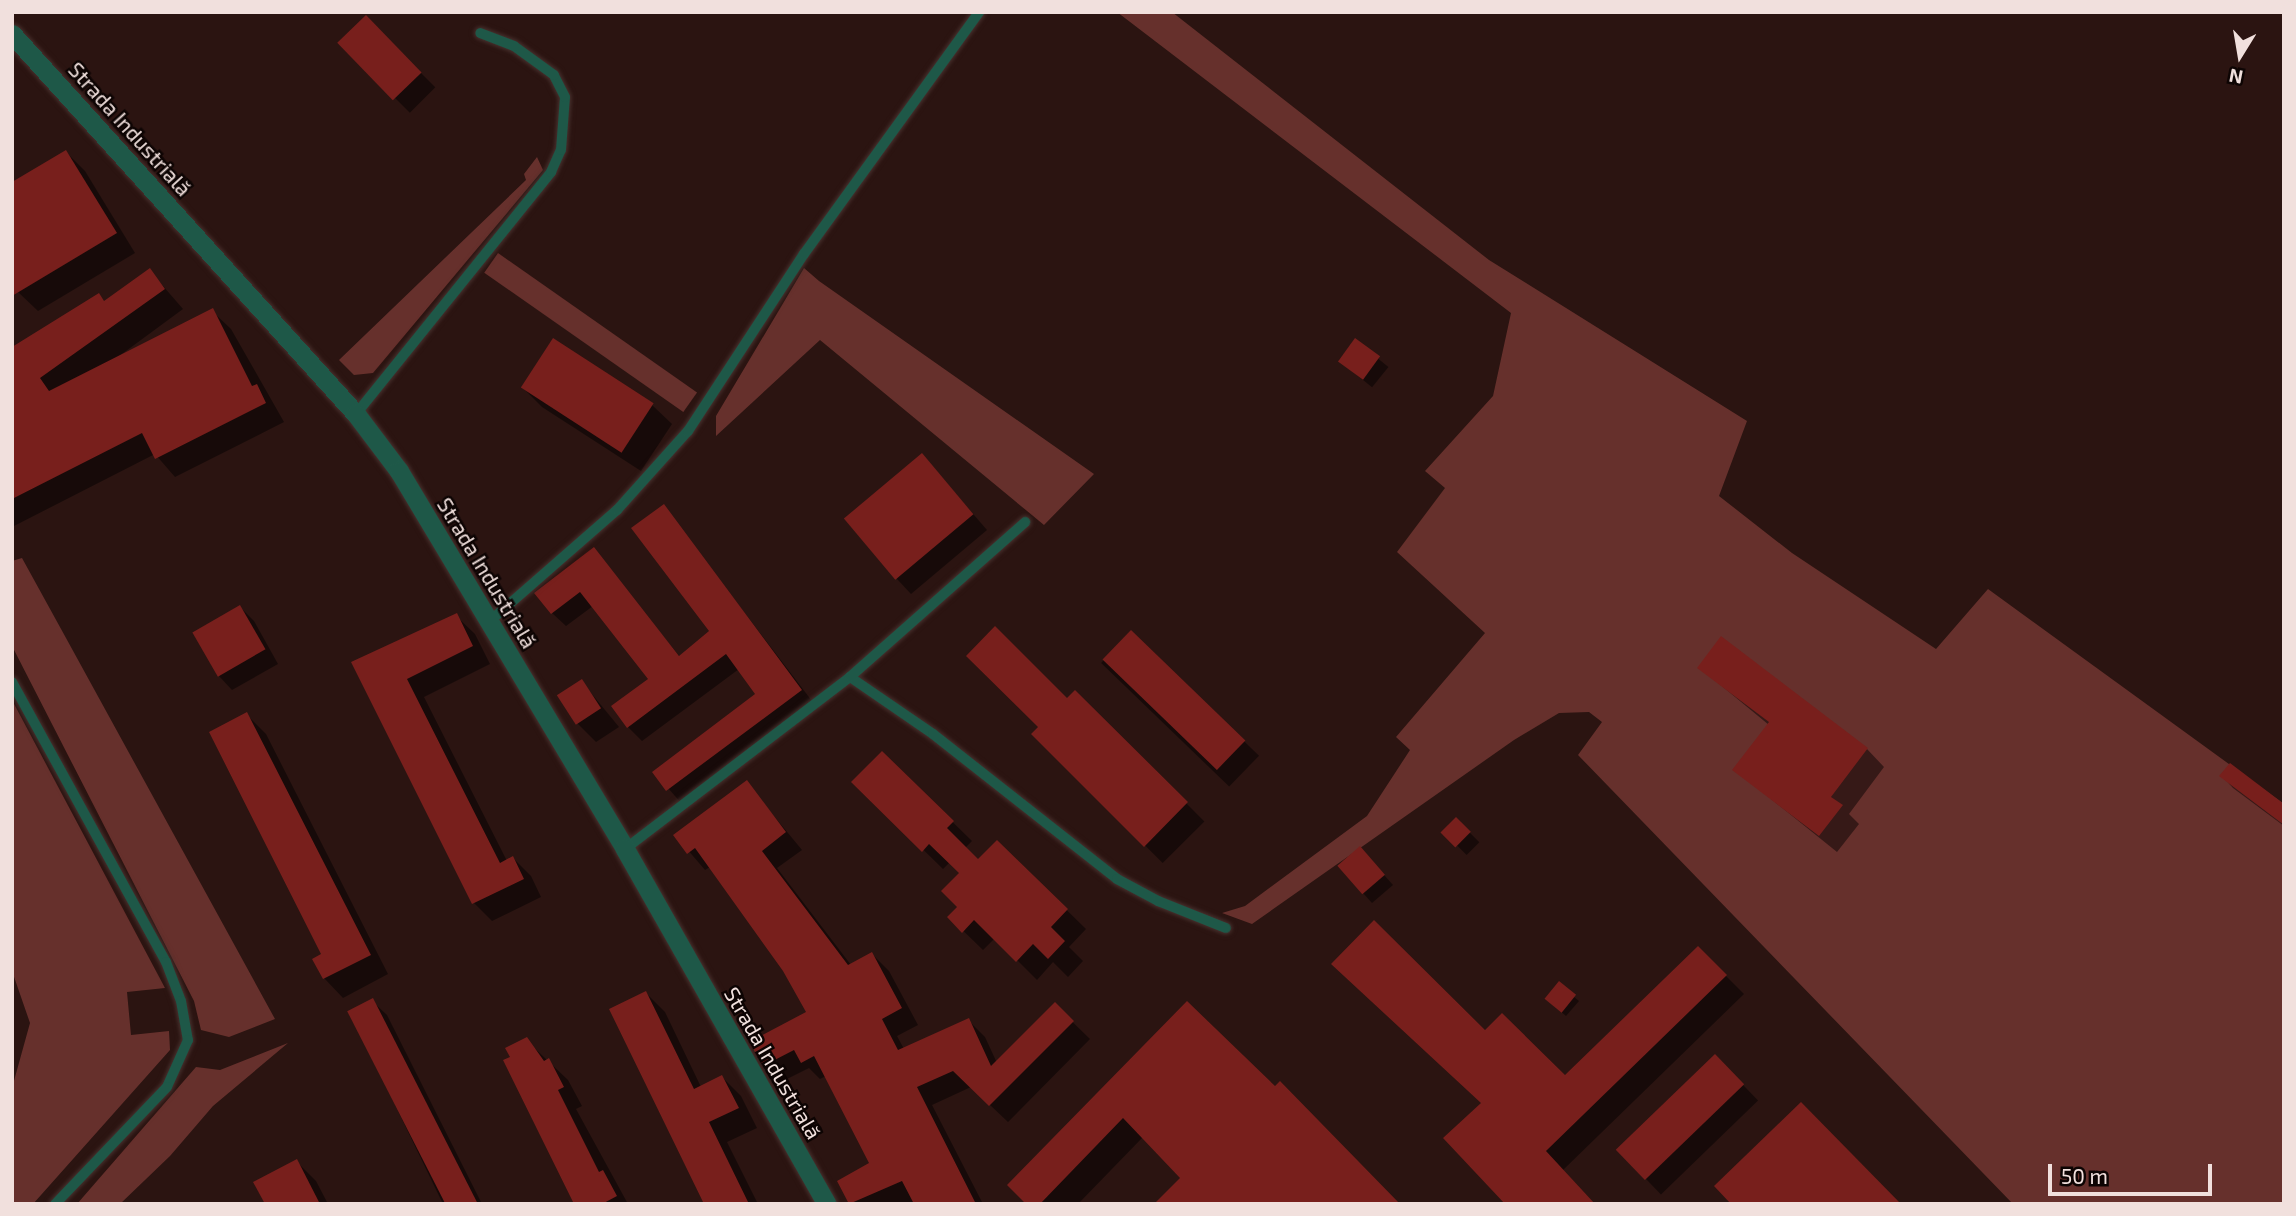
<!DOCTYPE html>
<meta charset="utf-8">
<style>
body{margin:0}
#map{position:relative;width:2296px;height:1216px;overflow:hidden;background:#2b1411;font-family:"Exo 2",sans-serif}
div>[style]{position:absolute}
.green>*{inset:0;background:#66302c;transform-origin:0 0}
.shadow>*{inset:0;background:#0007;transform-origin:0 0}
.building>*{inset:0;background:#781f1c;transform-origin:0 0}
.roads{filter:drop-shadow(0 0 2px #47312e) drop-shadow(0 0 2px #47312e)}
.lane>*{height:10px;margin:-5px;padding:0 5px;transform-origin:5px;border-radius:5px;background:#1e5848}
.street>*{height:19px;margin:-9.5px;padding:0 9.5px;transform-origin:9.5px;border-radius:9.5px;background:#1e5848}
span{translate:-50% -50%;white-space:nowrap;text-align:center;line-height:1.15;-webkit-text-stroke:5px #0d0403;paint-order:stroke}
.street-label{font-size:21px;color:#f1e0dd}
.frame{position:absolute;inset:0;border:14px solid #f1e0dd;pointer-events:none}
.north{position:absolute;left:2205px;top:21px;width:70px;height:70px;-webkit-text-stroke:5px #0d0403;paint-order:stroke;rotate:191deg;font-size:19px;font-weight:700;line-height:28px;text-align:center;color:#f1e0dd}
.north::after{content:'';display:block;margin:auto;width:24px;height:32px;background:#f1e0dd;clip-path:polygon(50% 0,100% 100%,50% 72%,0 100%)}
.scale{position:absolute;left:2048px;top:1164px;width:164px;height:32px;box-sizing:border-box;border:4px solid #f1e0dd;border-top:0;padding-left:9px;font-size:21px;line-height:24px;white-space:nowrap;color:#f1e0dd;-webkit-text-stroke:5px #0d0403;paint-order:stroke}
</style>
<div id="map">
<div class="green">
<i style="clip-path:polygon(1117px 12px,1172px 12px,1489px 260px,1747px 421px,1719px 496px,1792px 553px,1936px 649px,1988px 589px,2284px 804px,2284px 1204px,2013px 1204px,1578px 755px,1602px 722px,1589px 712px,1559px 713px,1514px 740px,1252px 924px,1222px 913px,1245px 906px,1367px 816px,1410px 750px,1396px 737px,1485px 633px,1397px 552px,1445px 488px,1425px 471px,1493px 396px,1511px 313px)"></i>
<i style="clip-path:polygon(537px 157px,543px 170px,373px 373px,354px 375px,339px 360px,526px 180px,524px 174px)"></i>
<i style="left:498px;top:253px;width:243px;height:24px;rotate:35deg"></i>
<i style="clip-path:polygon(804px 268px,819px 281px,1094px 474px,1044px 525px,820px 340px,716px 436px,716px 416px)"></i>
<i style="clip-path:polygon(22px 558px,66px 638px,275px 1019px,229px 1037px,201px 1030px,194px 1001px,12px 646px,12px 561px)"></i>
<i style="clip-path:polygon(12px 700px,165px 988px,127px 992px,131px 1035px,169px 1031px,170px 1050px,33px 1204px,12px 1204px,12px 1088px,30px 1023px,12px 971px)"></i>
<i style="clip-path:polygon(288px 1043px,213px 1106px,170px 1156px,120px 1204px,77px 1204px,196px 1067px,220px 1070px)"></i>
</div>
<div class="shadow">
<i style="left:366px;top:18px;width:98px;height:36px;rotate:45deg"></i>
<i style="clip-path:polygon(66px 152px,85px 171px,135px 253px,38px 311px,18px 292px)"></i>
<i style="clip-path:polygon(150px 271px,183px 309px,111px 362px,212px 311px,231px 329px,284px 422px,175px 477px,155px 454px,12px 527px,12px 349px,105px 302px)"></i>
<i style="left:1355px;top:340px;width:43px;height:26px;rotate:39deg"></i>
<i style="clip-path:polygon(523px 388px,652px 405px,672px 424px,641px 471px,542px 407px)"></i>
<i style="clip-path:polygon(922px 455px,987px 530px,911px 594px,897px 579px)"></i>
<i style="clip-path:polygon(663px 506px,815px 705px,682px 804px,654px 772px,757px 694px,739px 669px,642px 741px,628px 727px,650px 679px,593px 606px,566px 626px,552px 613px,593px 550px,680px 657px,711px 632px)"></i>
<i style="clip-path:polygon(240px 607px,254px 621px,278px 664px,232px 690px,218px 675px)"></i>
<i style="clip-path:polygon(456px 616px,475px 634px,490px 664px,424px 697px,507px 861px,513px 858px,531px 876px,541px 897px,492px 921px,474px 903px,354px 662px)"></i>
<i style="left:1131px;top:632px;width:178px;height:43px;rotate:44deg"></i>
<i style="clip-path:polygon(1700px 668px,1867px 749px,1884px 767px,1849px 814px,1859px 824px,1837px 852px,1735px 770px,1769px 725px)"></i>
<i style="clip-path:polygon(582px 682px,619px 727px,596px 742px,577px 723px)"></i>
<i style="left:1075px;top:692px;width:183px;height:59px;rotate:45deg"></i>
<i style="clip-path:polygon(247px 715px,266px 734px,388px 974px,343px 998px,324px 978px,323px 955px)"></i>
<i style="clip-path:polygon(882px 753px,972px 841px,965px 848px,978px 861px,997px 842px,1086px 929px,1069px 947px,1083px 961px,1068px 977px,1053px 962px,1037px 980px,995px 938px,983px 950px,949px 917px,960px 907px,961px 873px,950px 862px,943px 869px,854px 782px)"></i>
<i style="clip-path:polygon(2222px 776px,2284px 806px,2284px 826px,2233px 788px)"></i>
<i style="clip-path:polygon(746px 782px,802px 850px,777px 868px,851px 965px,872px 954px,889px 971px,918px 1025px,897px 1036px,904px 1049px,968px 1020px,985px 1037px,997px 1063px,1055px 1005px,1090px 1039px,1008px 1122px,971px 1087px,932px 1105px,983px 1204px,851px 1204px,840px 1181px,871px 1163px,826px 1076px,820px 1079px,809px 1068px,781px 1082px,764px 1065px,808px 1013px,785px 970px,710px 867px,705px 870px,675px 835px)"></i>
<i style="left:1456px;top:819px;width:33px;height:18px;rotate:45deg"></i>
<i style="clip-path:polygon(1360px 848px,1393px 885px,1372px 903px,1363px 893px)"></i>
<i style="clip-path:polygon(1698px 948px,1744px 994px,1563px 1170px,1483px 1103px,1485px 1033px,1565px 1078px)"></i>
<i style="clip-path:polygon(646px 993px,665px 1012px,701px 1087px,722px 1077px,741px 1096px,757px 1128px,727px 1142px,758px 1204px,706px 1204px)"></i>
<i style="clip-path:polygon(1574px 997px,1579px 1001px,1566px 1016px,1551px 1003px)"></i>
<i style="clip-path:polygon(372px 1001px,387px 1015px,482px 1204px,443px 1204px,350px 1012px)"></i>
<i style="clip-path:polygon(1187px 1003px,1275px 1089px,1183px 1178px,1143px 1137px,1078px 1204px,1028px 1204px)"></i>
<i style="clip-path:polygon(526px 1040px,568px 1080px,582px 1106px,576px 1109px,628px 1204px,576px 1204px,512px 1058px)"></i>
<i style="left:1715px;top:1056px;width:62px;height:135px;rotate:46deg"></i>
<i style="clip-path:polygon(297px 1162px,316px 1181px,328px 1204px,267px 1204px)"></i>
</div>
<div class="building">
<i style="left:366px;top:15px;width:80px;height:40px;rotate:46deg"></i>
<i style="clip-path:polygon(66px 150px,117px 233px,12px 296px,12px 182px)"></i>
<i style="clip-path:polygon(150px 268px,165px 289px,40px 378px,49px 391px,213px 308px,252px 386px,257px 384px,266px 403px,155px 459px,142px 433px,12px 499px,12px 347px,99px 293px,104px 301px)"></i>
<i style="left:553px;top:338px;width:120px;height:59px;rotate:33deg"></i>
<i style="left:1355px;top:338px;width:31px;height:29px;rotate:36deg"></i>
<i style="left:922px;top:453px;width:80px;height:102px;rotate:50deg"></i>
<i style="clip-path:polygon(664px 504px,802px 690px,666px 791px,652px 772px,755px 694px,726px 654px,627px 728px,611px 706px,648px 679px,580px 592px,551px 614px,534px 593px,594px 547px,679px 656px,709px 631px,631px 528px)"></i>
<i style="left:240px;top:605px;width:51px;height:55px;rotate:60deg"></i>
<i style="clip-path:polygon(457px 613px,473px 646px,407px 679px,500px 863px,513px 856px,524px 879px,472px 904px,351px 662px)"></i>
<i style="clip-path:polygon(995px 626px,1067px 698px,1075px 690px,1188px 802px,1144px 847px,1031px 734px,1038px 727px,966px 656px)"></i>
<i style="left:1131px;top:630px;width:159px;height:41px;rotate:44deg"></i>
<i style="clip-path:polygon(1721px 636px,1868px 748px,1831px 797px,1843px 805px,1819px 836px,1732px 770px,1769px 722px,1697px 668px)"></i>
<i style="left:582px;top:679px;width:35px;height:30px;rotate:57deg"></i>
<i style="clip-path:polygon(247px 712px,371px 955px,323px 979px,312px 959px,321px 954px,209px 732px)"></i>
<i style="clip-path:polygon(882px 751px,954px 821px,947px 828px,978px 859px,997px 840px,1068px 909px,1051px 927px,1065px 941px,1048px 959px,1033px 944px,1016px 962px,974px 920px,962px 933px,947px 917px,957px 907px,941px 891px,959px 873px,929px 844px,922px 852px,851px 782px)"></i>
<i style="clip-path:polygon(2230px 763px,2284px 804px,2284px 825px,2219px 776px)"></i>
<i style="clip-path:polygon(747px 780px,786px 832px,762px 851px,848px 965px,872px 952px,902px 1008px,882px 1019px,898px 1050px,969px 1018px,991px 1066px,1055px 1002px,1074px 1021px,989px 1106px,953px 1071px,917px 1087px,976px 1204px,914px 1204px,902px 1181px,849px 1204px,837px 1181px,869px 1163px,814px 1056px,801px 1063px,794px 1050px,763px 1066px,749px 1042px,806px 1012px,783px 971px,695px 848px,687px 854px,673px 835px)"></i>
<i style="left:1456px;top:817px;width:21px;height:22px;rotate:45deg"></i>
<i style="left:1360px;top:846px;width:38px;height:30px;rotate:49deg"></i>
<i style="clip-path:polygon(1374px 920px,1485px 1030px,1502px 1013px,1565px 1075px,1698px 946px,1727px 975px,1546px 1151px,1595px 1204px,1505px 1204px,1443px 1138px,1481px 1103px,1331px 964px)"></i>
<i style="left:1559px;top:981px;width:22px;height:23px;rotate:39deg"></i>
<i style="clip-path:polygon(646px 991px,694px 1089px,722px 1075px,739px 1108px,709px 1122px,749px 1204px,704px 1204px,609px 1009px)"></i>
<i style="left:373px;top:998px;width:230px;height:29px;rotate:63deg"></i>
<i style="clip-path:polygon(1187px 1001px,1275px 1086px,1280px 1081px,1400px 1204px,1154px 1204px,1180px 1178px,1123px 1118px,1040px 1204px,1026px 1204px,1007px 1185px)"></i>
<i style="clip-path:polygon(527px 1037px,544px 1061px,549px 1058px,564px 1087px,558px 1090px,599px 1172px,603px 1170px,617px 1196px,602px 1204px,574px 1204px,503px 1060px,510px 1057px,505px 1048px)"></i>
<i style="left:1715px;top:1054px;width:42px;height:138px;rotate:46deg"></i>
<i style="clip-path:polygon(1801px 1102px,1901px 1204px,1731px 1204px,1714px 1186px)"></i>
<i style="clip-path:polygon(297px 1159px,320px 1204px,265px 1204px,253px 1182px)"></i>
</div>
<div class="roads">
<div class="lane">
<i style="left:356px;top:414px;width:311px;rotate:-51.1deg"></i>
<i style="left:551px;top:172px;width:24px;rotate:-66deg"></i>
<i style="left:561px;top:150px;width:53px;rotate:-85.7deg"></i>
<i style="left:565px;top:97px;width:25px;rotate:-117deg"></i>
<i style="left:554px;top:75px;width:49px;rotate:-144.1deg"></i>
<i style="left:514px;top:46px;width:36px;rotate:-159deg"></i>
<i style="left:490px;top:621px;width:169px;rotate:-41.2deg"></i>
<i style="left:617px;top:510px;width:106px;rotate:-48.1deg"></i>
<i style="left:688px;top:431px;width:212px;rotate:-56.8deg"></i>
<i style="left:804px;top:254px;width:299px;rotate:-54.1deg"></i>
<i style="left:850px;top:677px;width:101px;rotate:34.5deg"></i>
<i style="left:933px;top:734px;width:234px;rotate:38.2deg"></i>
<i style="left:1117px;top:879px;width:47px;rotate:28.2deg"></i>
<i style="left:1158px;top:901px;width:73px;rotate:21.7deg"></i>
<i style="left:12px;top:682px;width:320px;rotate:61.2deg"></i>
<i style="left:166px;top:962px;width:42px;rotate:69deg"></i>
<i style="left:181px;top:1001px;width:40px;rotate:80deg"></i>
<i style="left:188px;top:1040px;width:51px;rotate:114.1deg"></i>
<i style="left:167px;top:1087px;width:162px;rotate:133.7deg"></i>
<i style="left:625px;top:849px;width:283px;rotate:-37.4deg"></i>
<i style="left:850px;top:677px;width:234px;rotate:-41.5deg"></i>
</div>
<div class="street">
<i style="left:12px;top:34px;width:513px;rotate:47.85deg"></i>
<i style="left:356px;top:414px;width:71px;rotate:53deg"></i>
<i style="left:399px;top:471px;width:440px;rotate:59.1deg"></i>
<i style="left:625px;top:849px;width:408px;rotate:60.4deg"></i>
</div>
</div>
<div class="street-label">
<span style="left:130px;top:129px;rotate:48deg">Strada Industrială</span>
<span style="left:487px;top:573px;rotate:59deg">Strada Industrială</span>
<span style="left:773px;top:1063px;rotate:60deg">Strada Industrială</span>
</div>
<div class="frame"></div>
<div class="north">N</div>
<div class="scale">50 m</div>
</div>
